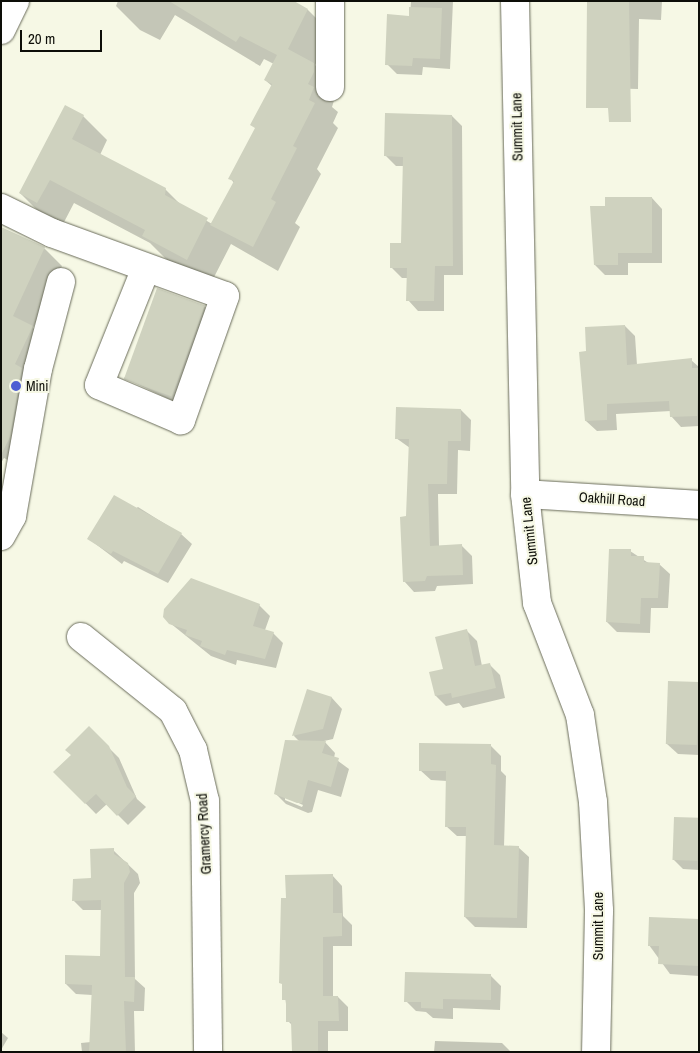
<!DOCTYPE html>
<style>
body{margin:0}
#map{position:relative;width:700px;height:1053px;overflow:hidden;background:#f6f8e5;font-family:"Archivo Narrow",sans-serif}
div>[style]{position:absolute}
.shadow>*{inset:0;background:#0003}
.building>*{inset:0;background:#cfd2bf;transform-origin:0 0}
.roads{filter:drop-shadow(0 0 1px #6a6c5b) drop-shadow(0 0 1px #6a6c5b)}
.minor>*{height:28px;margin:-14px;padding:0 14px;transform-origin:14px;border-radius:14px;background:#fff}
.major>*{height:28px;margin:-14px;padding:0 14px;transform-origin:14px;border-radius:14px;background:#fff}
.dots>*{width:14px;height:14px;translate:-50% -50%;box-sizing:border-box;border:2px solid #f6f8e5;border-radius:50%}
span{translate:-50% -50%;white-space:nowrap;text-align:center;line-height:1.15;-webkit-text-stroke:4px #f6f8e5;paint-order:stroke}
.street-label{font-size:14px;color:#0d0e08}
.poi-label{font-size:14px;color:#0d0e08}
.left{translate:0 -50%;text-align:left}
.frame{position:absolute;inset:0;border:2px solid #0d0e08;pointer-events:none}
.scale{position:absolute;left:20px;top:30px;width:82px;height:22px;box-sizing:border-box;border:2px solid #0d0e08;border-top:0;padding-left:6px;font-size:15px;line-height:18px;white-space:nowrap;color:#0d0e08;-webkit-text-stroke:4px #f6f8e5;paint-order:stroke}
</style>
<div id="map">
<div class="shadow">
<i style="clip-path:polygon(118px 1px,286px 1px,308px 10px,332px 34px,315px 65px,338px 88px,332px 107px,338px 112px,333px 123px,338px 128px,317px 169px,321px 174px,295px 223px,300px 227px,278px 271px,231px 244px,211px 283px,167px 260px,150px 243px,74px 203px,62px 226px,44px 217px,20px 193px,83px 116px,107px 140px,100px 155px,165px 189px,182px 206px,212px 224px,234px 183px,230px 178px,256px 129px,272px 86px,265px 80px,274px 64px,264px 59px,260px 66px,175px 15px,160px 40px,140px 30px,116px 6px)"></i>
<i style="clip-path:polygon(411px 1px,453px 1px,450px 69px,423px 67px,422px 75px,397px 74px,387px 64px,410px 17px)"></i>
<i style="clip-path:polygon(588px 1px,662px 1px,661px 20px,639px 19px,638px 89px,598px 88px)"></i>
<i style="clip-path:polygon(452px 116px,462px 126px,463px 275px,444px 275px,444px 311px,418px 311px,408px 300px,408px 278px,402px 278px,392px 268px,403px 244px,404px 166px,396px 166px,386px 156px)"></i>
<i style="clip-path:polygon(652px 198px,662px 209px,662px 263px,628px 263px,628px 275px,605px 275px,595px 265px,607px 207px)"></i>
<i style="clip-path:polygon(1px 238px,44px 248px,62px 266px,33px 328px,50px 345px,22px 467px,4px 458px,1px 463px)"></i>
<i style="clip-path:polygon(204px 306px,209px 311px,177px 403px,124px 378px)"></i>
<i style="clip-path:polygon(625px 326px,635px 336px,637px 365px,691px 360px,699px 367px,699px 426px,681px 427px,671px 416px,671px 411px,616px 414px,617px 430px,597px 431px,586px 421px,588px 352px)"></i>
<i style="clip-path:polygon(461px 410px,471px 420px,470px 451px,458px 450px,457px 494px,438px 494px,439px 546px,461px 545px,472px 556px,473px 584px,437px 586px,435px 591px,414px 592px,404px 581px,410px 448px,396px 438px)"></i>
<i style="clip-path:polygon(138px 507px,181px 534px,192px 544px,168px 583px,124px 561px,122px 564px,89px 539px)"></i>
<i style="clip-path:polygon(630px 551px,650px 564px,659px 564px,670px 574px,668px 608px,651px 608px,650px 633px,617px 632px,607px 622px)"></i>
<i style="clip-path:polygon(259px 605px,270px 616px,265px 630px,273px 633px,283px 643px,276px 668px,237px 660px,236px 665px,211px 656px,170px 623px)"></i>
<i style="clip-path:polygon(466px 630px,477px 641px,482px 666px,489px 664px,500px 675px,505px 698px,463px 708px,459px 703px,446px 706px,436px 696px,430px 673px,444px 670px)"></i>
<i style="clip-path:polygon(699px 683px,699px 755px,678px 754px,667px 744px)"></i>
<i style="clip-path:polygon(evenodd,307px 691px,332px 698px,342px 709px,333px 739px,324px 741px,335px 753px,334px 758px,349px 769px,341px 797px,318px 790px,312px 812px,308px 813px,286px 804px,275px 793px,300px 742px,294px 736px,307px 691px,285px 797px,303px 805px,302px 807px,285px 800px,285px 797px)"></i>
<i style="clip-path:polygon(89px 728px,119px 758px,137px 799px,146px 807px,128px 825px,107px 804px,96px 814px,55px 772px,72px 755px)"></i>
<i style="clip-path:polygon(491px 746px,501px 756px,501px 771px,506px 776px,504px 847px,518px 847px,529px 857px,527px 928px,475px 927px,465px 917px,467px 836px,457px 836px,446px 826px,447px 781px,431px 780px,420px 770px)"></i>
<i style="clip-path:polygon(699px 819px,699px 870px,683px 869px,673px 859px)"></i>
<i style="clip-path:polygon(113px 850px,138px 874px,140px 883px,134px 893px,135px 979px,145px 988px,144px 1011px,134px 1011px,135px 1052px,82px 1052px,81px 1043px,91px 1042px,92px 995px,76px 994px,66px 984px,101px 957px,102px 910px,83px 910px,73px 900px)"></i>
<i style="clip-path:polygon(332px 875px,342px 886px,343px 916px,352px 925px,352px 946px,333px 946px,333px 997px,338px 997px,348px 1007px,348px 1031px,328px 1031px,328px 1052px,294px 1052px,293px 1026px,288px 1021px,281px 962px,287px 900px)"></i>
<i style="clip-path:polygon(699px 920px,699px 976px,670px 974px,649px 945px)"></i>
<i style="clip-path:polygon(491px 976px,501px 986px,500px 1010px,453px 1008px,453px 1019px,433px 1018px,426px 1012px,416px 1011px,406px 1001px)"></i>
<i style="clip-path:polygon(1px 1032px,8px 1038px,1px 1050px)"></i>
<i style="clip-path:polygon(435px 1041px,502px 1043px,511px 1052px,434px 1052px)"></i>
</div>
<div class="building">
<i style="clip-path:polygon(169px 1px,294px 1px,308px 9px,288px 49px,314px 63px,314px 72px,308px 84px,314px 87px,309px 100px,315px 103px,293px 146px,297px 148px,271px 199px,276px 202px,253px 247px,210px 225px,234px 181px,228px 179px,255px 128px,250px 125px,272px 84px,264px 80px,277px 55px,240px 36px,236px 42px)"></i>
<i style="clip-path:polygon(587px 1px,629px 1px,631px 122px,609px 122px,608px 108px,586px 108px)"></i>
<i style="clip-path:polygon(409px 7px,442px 8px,440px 59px,413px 58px,412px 66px,385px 65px,387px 14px,409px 16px)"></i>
<i style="clip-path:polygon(65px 105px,84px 115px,72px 139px,166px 188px,165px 195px,208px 218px,187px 260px,142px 236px,145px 230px,50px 180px,37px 203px,19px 193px)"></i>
<i style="clip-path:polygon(385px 113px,452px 115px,453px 266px,435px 266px,434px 301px,406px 301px,407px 268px,390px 268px,390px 243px,401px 243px,403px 157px,384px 156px)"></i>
<i style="clip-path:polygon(605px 197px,652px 197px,652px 253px,618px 253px,618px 265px,594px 265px,590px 206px,605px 206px)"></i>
<i style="clip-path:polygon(1px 227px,45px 247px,13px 316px,33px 326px,15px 364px,22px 368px,10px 437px,1px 455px)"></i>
<i style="left:157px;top:288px;width:51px;height:97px;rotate:20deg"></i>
<i style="clip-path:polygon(625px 325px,627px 365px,692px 358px,692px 368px,699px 368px,697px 416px,670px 417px,669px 401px,607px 404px,607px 420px,585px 421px,579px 352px,586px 351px,585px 327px)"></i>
<i style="clip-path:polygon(396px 407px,461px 409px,461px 441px,448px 441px,447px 484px,428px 484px,430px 546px,462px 544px,463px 575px,427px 576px,425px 581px,403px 582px,400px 517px,406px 516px,409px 439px,395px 439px)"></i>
<i style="clip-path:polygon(114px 495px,182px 533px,158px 574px,113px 551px,111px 554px,87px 539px)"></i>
<i style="clip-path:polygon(609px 549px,631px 549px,631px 556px,644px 556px,644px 562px,660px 563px,658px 598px,641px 598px,640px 624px,606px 622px)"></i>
<i style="clip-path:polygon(191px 578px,260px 604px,253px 626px,274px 632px,265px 659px,227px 650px,225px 655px,200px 646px,202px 641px,185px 635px,187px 630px,169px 624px,163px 617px,164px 609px)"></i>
<i style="clip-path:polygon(467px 629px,475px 666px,490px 663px,496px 688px,452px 698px,451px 693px,435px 696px,429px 672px,443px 669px,435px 637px)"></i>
<i style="left:668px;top:681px;width:31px;height:63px;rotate:2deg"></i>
<i style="clip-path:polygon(307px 689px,332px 697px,323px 729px,292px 736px)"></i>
<i style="clip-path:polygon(89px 726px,109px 746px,127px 787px,136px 796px,117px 816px,96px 794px,85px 804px,53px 772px,71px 755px,65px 750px)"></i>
<i style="clip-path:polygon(285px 740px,326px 741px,322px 753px,339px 758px,331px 787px,308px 780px,302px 803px,297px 803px,274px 794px)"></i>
<i style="clip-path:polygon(419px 743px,491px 744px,491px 764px,496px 765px,494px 845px,519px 846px,517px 918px,464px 917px,466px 827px,445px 827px,446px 771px,419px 771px)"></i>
<i style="left:674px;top:817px;width:25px;height:43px;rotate:2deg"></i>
<i style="clip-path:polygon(114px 848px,114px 854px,128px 863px,130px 872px,124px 883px,125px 977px,135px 977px,134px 1002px,124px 1001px,126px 1052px,89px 1052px,92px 985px,65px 984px,65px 955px,100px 956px,101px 900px,72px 901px,73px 879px,91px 878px,90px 849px)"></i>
<i style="clip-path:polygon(333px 874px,333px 913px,342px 913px,342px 936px,323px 937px,323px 996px,338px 996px,339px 1021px,318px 1021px,318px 1052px,292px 1052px,291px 1022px,286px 1022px,286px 1000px,282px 1000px,282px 984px,279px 983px,281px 898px,286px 898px,285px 875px)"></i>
<i style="clip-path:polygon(649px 917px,699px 919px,699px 966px,658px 964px,659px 946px,648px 946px)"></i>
<i style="clip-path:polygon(405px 972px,491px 974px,491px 1000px,443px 999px,443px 1009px,421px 1008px,421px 1002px,404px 1002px)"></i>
</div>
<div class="roads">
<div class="minor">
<i style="left:515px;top:1px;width:493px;rotate:88.8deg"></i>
<i style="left:525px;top:494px;width:110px;rotate:83.7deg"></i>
<i style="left:537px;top:603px;width:120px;rotate:69deg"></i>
<i style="left:580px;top:715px;width:88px;rotate:81.5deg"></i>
<i style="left:593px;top:802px;width:109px;rotate:86.8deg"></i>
<i style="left:599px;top:911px;width:141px;rotate:91.2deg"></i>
<i style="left:330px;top:87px;width:86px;rotate:-90deg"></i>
<i style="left:1px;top:208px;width:57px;rotate:26.1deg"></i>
<i style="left:52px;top:233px;width:184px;rotate:20deg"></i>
<i style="left:225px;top:296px;width:132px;rotate:109.5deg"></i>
<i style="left:181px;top:420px;width:89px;rotate:-156.9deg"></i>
<i style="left:99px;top:385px;width:126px;rotate:-68.1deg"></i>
<i style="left:525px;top:494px;width:174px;rotate:3.6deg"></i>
<i style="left:1px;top:536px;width:23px;rotate:-61deg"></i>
<i style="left:12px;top:516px;width:149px;rotate:-80deg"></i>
<i style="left:38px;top:369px;width:90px;rotate:-75.2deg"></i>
<i style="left:81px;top:637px;width:118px;rotate:38.8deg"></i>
<i style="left:173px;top:711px;width:44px;rotate:62.9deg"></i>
<i style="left:193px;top:750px;width:52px;rotate:76.8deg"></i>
<i style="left:205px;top:801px;width:251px;rotate:89.3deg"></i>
</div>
<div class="major">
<i style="left:1px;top:30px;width:32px;rotate:-64deg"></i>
</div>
</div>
<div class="dots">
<i style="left:16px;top:386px;background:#4d5ed3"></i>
</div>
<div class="street-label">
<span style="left:517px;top:127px;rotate:-91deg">Summit Lane</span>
<span style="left:612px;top:499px;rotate:4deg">Oakhill Road</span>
<span style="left:529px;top:531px;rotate:-96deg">Summit Lane</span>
<span style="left:204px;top:834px;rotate:-93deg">Gramercy Road</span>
<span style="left:598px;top:926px;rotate:-90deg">Summit Lane</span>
</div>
<div class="poi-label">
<span class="left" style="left:26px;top:386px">Mini</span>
</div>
<div class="frame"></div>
<div class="scale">20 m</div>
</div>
